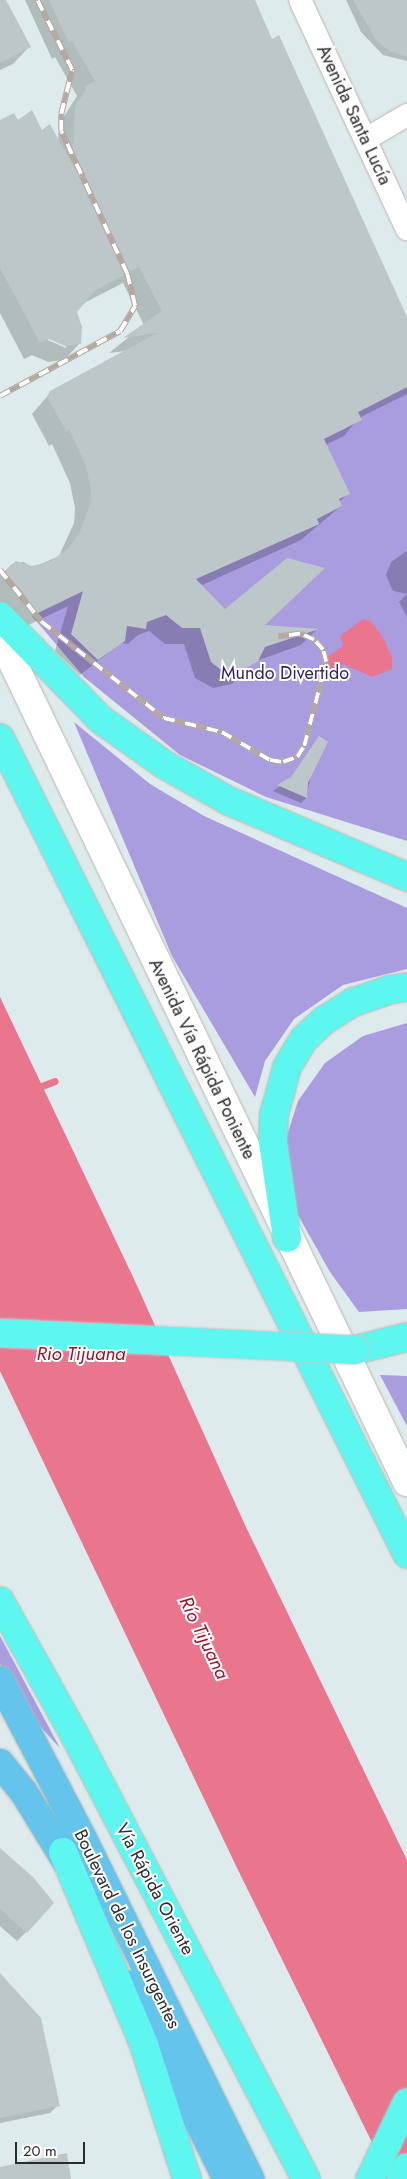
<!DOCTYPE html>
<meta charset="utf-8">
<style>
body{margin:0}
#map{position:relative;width:407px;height:2179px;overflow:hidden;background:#deebec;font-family:Jost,sans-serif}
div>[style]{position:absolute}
.green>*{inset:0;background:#a99de0}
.water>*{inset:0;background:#ea768e}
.shadow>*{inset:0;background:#0003}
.stream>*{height:7px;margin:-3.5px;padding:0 3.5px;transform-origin:3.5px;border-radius:3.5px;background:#ea768e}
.building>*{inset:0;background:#bdc6c8}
.roads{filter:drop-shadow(0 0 1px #beb5b1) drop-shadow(0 0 1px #beb5b1)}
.street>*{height:22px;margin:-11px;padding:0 11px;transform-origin:11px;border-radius:11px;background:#fff}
.secondary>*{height:28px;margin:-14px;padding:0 14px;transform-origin:14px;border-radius:14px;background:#fff}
.primary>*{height:28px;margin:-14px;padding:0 14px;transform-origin:14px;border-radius:14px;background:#65c4eb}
.highway>*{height:28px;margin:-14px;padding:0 14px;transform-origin:14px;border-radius:14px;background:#5ef7f0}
.rail>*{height:5.5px;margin-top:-2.75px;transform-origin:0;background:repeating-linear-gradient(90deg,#fff 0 11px,#b4a8a1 0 22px);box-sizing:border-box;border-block:1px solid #b4a8a1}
.bridges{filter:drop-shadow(0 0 1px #c8c8c8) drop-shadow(0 0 1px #c8c8c8)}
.highway-bridge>*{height:28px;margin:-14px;padding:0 14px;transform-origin:14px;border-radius:14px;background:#5ef7f0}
span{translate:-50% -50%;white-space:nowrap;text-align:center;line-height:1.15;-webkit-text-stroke:4px #fff;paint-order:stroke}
.street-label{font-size:18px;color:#2b2b2b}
.park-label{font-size:18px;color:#341e66}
.water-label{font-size:19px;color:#971325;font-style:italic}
.scale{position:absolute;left:15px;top:2142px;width:70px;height:22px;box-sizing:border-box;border:2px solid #2b2b2b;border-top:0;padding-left:6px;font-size:15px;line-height:18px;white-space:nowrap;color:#2b2b2b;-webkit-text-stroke:4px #fff;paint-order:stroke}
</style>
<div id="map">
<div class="green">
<i style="clip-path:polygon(407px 387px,407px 841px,266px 797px,180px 755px,84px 677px,32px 616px,167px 550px,211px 572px,319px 524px,287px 458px,358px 412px)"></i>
<i style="clip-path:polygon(74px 722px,150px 784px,204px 816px,407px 908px,407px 969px,343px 985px,294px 1019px,265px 1061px,255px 1097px,172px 956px)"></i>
<i style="clip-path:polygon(407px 1023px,407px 1309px,359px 1312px,330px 1272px,285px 1192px,284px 1145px,298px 1101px,325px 1063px,363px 1036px)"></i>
<i style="clip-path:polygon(380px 1375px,407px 1376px,407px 1426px)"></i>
<i style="clip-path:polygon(0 1636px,60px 1748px,32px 1718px,0 1664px)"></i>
</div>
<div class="water">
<i style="clip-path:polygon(363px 619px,370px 621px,381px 634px,392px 657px,392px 669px,372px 677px,343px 664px,334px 670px,328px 669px,325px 659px,343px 646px,340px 636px)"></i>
<i style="clip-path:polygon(0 997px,134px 1279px,245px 1525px,407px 1860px,407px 2179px,390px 2179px,238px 1870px,0 1371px)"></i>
</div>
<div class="shadow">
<i style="clip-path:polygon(0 0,29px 47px,13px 64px,0 70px)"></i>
<i style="clip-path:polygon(evenodd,25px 0,246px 0,271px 41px,407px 320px,407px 394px,359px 418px,344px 436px,325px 445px,348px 494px,339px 502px,341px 506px,301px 540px,200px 586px,224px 610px,263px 626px,316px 630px,301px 645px,253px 662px,232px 684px,213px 688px,195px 678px,184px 644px,165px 644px,149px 631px,138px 635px,128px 644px,121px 643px,80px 675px,55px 651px,68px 606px,20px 629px,0 602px,0 576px,12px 564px,24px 562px,32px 568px,59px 556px,74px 523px,75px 508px,70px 483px,52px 444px,49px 446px,32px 414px,51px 392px,126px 351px,109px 353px,144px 325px,123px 283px,82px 304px,75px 311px,80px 343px,64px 360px,48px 362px,32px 355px,24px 359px,0 313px,0 122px,17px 122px,58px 141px,59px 124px,77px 96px,55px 57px,52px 59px,25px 0,44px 336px,66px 345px,66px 348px,43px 338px,44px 336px)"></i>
<i style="clip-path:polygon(346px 0,407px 0,407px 61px,383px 55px,361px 32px)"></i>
<i style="clip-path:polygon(407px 551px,407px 617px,399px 602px,407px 594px,393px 591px,386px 575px,391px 562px)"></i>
<i style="clip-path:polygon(319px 738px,306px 798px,301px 803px,273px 791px,289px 780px)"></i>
<i style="clip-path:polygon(0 1850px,26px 1932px,17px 1941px,0 1926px)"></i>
<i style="clip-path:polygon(0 1975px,58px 2105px,50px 2113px,0 2123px)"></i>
</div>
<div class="stream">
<i style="left:34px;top:1089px;width:22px;rotate:-21deg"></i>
</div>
<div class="building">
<i style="clip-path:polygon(0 0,6px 0,31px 47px,0 63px)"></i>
<i style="clip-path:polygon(49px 0,255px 0,272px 39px,279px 35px,407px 317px,407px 387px,358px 412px,362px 420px,324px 439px,350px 494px,339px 499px,342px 506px,317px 519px,319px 524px,196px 579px,225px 609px,287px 558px,325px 568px,265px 625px,319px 629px,265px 647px,258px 661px,240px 672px,220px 669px,211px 662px,200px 628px,182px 628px,166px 615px,147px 622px,146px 629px,127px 626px,125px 641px,98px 660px,71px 634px,83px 591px,37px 613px,20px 588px,7px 578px,7px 570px,16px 561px,32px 566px,51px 561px,69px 548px,80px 531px,90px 505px,91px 491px,86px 466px,69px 429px,66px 431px,47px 397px,50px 391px,157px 333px,123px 338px,162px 311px,139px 267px,96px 290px,77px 312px,82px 327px,81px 344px,65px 346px,49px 339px,40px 343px,0 268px,0 120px,14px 113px,18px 120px,32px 110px,42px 130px,50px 124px,72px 164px,75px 106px,86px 90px,85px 86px,95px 81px,72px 41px,69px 43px)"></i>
<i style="clip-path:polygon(353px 0,407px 0,407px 57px,389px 51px,376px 40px)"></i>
<i style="clip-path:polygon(319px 736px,328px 742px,308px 783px,307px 798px,277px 785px,291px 777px)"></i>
<i style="clip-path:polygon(0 1848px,34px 1878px,54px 1903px,27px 1933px,0 1909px)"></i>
<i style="clip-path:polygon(0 1973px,41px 2018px,60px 2106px,0 2118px)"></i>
<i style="clip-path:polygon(67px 2153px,71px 2179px,0 2179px,0 2167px)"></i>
</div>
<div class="roads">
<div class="street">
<i style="left:300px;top:0;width:253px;rotate:65deg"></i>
<i style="left:366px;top:139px;width:48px;rotate:-30.3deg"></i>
</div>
<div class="secondary">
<i style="left:0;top:636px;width:939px;rotate:64.31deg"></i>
</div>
<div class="primary">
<i style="left:0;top:1680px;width:179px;rotate:62.4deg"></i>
<i style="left:83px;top:1839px;width:379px;rotate:63.8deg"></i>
<i style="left:0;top:1763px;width:36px;rotate:51deg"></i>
<i style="left:23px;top:1791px;width:97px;rotate:58.4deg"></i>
<i style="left:131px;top:1985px;width:216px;rotate:63.7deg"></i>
</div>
<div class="highway">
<i style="left:0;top:616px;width:144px;rotate:45.8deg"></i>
<i style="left:100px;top:719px;width:80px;rotate:35.3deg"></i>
<i style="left:165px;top:765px;width:73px;rotate:29.4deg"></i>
<i style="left:229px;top:801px;width:194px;rotate:23.1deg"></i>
<i style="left:0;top:738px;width:912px;rotate:63.49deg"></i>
<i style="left:287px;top:1238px;width:97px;rotate:-98.3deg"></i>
<i style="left:273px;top:1142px;width:27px;rotate:-88deg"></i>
<i style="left:274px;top:1115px;width:50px;rotate:-74.8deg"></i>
<i style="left:287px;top:1067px;width:33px;rotate:-59deg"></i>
<i style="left:304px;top:1039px;width:26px;rotate:-43deg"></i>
<i style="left:323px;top:1021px;width:36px;rotate:-32deg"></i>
<i style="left:354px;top:1002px;width:36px;rotate:-19deg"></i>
<i style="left:388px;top:990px;width:19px;rotate:-9deg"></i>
<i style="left:355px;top:1350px;width:54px;rotate:-14deg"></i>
<i style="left:0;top:1601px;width:150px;rotate:60.9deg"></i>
<i style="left:73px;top:1732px;width:504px;rotate:62.47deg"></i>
<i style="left:63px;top:1852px;width:209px;rotate:67.2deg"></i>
<i style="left:144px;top:2045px;width:141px;rotate:72.2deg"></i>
<i style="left:370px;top:2179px;width:85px;rotate:-64.3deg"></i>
<i style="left:401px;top:2179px;width:13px;rotate:-63deg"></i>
</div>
</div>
<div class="rail">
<i style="left:0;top:396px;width:136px;rotate:-28.4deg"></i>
<i style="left:120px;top:331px;width:29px;rotate:-59deg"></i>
<i style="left:135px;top:306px;width:33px;rotate:-104deg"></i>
<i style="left:127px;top:274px;width:157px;rotate:-114.8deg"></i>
<i style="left:61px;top:131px;width:17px;rotate:-90deg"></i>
<i style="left:61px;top:114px;width:45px;rotate:-76deg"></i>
<i style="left:72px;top:70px;width:78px;rotate:-116.6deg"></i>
<i style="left:0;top:570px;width:67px;rotate:51.1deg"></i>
<i style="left:42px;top:622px;width:155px;rotate:38.2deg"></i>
<i style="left:164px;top:718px;width:60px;rotate:13.6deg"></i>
<i style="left:222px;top:732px;width:56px;rotate:30.3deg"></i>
<i style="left:270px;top:760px;width:13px;rotate:9deg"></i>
<i style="left:283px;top:762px;width:15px;rotate:-20deg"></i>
<i style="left:297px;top:757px;width:13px;rotate:-58deg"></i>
<i style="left:304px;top:746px;width:87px;rotate:-75.3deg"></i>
<i style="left:326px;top:662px;width:12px;rotate:-104deg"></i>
<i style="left:323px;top:650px;width:13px;rotate:-132deg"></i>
<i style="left:314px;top:640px;width:15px;rotate:-157deg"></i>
<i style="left:300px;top:634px;width:22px;rotate:172deg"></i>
</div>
<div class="bridges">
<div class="highway-bridge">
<i style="left:0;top:1333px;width:355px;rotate:2.7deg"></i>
</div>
</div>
<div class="street-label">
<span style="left:354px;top:115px;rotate:65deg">Avenida Santa Lucía</span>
<span style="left:202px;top:1059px;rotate:64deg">Avenida Vía Rápida Poniente</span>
<span style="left:155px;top:1889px;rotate:62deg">Vía Rápida Oriente</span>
<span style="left:127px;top:1929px;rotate:64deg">Boulevard de los Insurgentes</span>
</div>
<div class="park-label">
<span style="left:285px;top:673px">Mundo Divertido</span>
</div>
<div class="water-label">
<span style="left:81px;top:1354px">Rio Tijuana</span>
<span style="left:204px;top:1638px;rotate:64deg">Río Tijuana</span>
</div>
<div class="scale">20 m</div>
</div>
